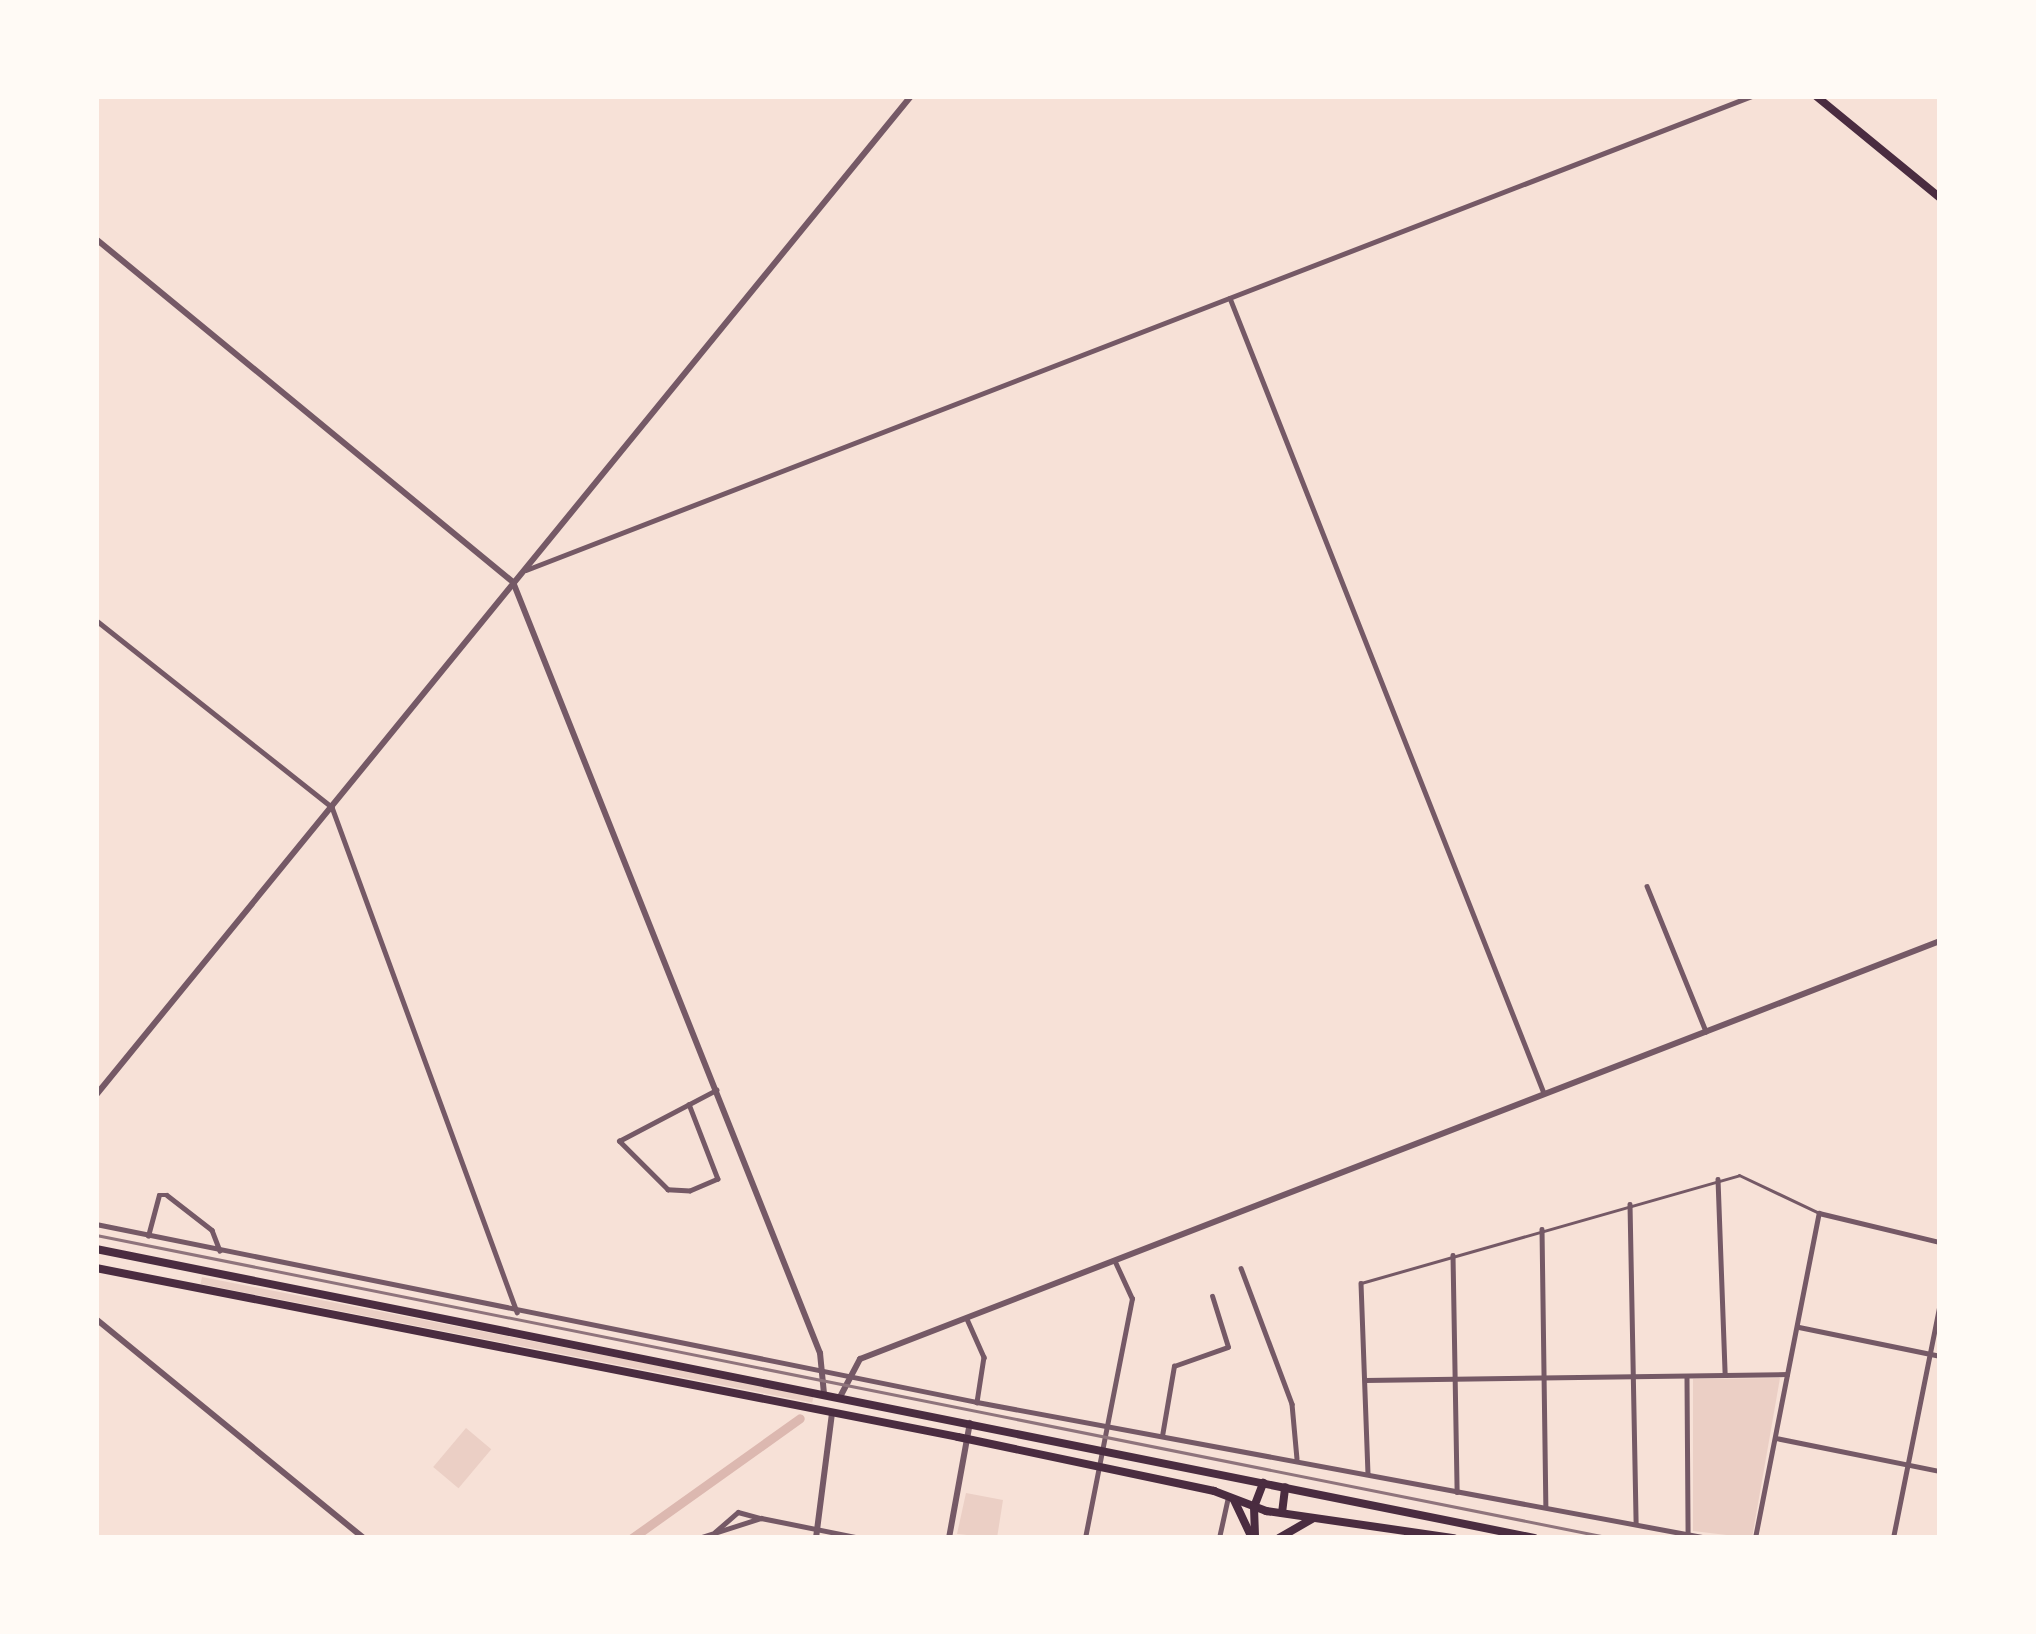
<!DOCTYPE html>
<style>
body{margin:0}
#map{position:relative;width:2036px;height:1634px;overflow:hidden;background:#f7e1d7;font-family:Overpass,sans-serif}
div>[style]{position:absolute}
.green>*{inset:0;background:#ebcfc5;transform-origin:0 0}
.canal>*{height:9px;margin:-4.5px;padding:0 4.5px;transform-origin:4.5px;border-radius:4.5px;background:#dcb8b0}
.service>*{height:3px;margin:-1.5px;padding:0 1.5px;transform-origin:1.5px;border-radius:1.5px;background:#755966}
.minor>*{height:4.5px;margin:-2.25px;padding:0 2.25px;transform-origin:2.25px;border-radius:2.25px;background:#755966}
.tertiary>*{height:6px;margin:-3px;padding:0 3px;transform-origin:3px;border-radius:3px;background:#755966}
.secondary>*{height:8px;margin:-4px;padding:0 4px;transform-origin:4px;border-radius:4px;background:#4a2c40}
.primary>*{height:8px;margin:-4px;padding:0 4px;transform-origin:4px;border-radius:4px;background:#4a2c40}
.trunk>*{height:8px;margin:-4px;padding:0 4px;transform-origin:4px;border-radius:4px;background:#4a2c40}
.rail>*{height:3px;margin:-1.5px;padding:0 1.5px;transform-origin:1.5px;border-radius:1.5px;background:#8f747c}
span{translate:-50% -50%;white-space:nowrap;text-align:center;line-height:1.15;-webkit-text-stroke:10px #fffaf5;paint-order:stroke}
.frame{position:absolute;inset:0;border:99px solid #fffaf5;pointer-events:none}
</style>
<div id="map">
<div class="green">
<i style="left:202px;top:1277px;width:623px;height:7px;rotate:11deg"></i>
<i style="clip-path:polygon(1780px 1378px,1752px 1538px,1693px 1531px,1693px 1379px)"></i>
<i style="left:466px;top:1428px;width:33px;height:51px;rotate:40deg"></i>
<i style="clip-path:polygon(966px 1493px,1003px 1500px,997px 1538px,957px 1534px)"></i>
</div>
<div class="canal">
<i style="left:632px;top:1538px;width:206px;rotate:-35.5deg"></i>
</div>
<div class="service">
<i style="left:1361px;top:1283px;width:393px;rotate:-15.9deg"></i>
<i style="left:1739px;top:1175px;width:86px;rotate:25.4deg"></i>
</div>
<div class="minor">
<i style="left:1230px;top:298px;width:855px;rotate:68.45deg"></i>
<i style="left:526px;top:570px;width:1314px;rotate:-21.14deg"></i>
<i style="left:96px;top:620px;width:301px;rotate:38.4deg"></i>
<i style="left:332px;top:807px;width:538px;rotate:69.88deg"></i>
<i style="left:1647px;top:886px;width:157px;rotate:67.9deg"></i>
<i style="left:689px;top:1104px;width:80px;rotate:68.9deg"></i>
<i style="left:718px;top:1179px;width:30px;rotate:157deg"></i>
<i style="left:690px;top:1191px;width:22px;rotate:-177deg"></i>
<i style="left:668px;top:1190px;width:69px;rotate:-135deg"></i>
<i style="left:619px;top:1141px;width:110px;rotate:-27.7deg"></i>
<i style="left:1718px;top:1179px;width:195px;rotate:87.9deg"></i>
<i style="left:1630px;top:1204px;width:318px;rotate:88.9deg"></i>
<i style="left:96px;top:1224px;width:899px;rotate:11.42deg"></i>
<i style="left:977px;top:1402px;width:744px;rotate:10.54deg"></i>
<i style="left:1542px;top:1229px;width:277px;rotate:89.2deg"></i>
<i style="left:148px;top:1236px;width:42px;rotate:-75deg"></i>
<i style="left:159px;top:1195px;width:8px"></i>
<i style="left:167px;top:1195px;width:57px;rotate:37.9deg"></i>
<i style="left:212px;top:1230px;width:22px;rotate:69deg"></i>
<i style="left:1453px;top:1255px;width:237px;rotate:89deg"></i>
<i style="left:1241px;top:1268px;width:145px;rotate:69.4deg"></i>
<i style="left:1292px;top:1404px;width:55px;rotate:84.8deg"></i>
<i style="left:1361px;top:1283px;width:191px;rotate:87.9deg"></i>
<i style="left:967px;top:1319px;width:42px;rotate:65.9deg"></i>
<i style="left:984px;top:1357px;width:46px;rotate:98.8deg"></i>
<i style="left:1799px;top:1327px;width:144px;rotate:11.6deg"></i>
<i style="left:1687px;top:1378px;width:156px;rotate:89.6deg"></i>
<i style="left:1365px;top:1380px;width:422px;rotate:-0.8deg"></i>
<i style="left:1162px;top:1436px;width:71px;rotate:-80.3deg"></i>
<i style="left:1174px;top:1366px;width:57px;rotate:-19.4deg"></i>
<i style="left:1228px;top:1347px;width:53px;rotate:-107.4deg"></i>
<i style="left:1776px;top:1438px;width:167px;rotate:11.4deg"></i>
<i style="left:715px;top:1532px;width:30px;rotate:-41deg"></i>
<i style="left:738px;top:1512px;width:24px;rotate:15deg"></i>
<i style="left:699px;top:1538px;width:65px;rotate:-17.9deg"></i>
<i style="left:761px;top:1518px;width:102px;rotate:11.3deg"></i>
<i style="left:1085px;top:1538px;width:244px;rotate:-78.9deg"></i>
<i style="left:1132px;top:1299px;width:41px;rotate:-114.7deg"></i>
<i style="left:1219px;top:1538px;width:42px;rotate:-77.6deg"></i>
<i style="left:1755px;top:1538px;width:331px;rotate:-78.9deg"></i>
<i style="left:1819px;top:1213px;width:124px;rotate:13.5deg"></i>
<i style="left:1893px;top:1538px;width:240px;rotate:-78.7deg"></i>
</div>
<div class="tertiary">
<i style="left:96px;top:239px;width:540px;rotate:39.44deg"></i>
<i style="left:513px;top:582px;width:830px;rotate:68.29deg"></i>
<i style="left:820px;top:1353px;width:41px;rotate:84.4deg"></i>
<i style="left:96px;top:1095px;width:1289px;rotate:-50.79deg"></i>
<i style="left:96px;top:1319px;width:346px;rotate:39.3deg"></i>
<i style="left:840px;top:1397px;width:43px;rotate:-62.2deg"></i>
<i style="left:860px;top:1359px;width:1158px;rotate:-21.16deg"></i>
<i style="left:816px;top:1538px;width:126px;rotate:-82.7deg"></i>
<i style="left:949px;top:1538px;width:117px;rotate:-79.7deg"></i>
</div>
<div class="secondary">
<i style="left:1254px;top:1507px;width:26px;rotate:-69deg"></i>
<i style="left:1282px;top:1513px;width:26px;rotate:-83deg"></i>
</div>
<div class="primary">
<i style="left:96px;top:1249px;width:1467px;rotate:11.36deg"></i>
<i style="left:96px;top:1268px;width:878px;rotate:11.09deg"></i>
<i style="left:958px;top:1437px;width:262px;rotate:11.9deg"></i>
<i style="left:1214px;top:1491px;width:56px;rotate:21deg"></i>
<i style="left:1266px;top:1511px;width:190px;rotate:8.2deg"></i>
<i style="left:1234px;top:1500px;width:42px;rotate:64.7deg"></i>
<i style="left:1254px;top:1507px;width:28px;rotate:88deg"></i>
<i style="left:1279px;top:1538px;width:39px;rotate:-30deg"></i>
</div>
<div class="trunk">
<i style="left:1816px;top:96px;width:161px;rotate:39.4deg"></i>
</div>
<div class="rail">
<i style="left:96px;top:1235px;width:1545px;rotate:11.31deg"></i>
</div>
<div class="frame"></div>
</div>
